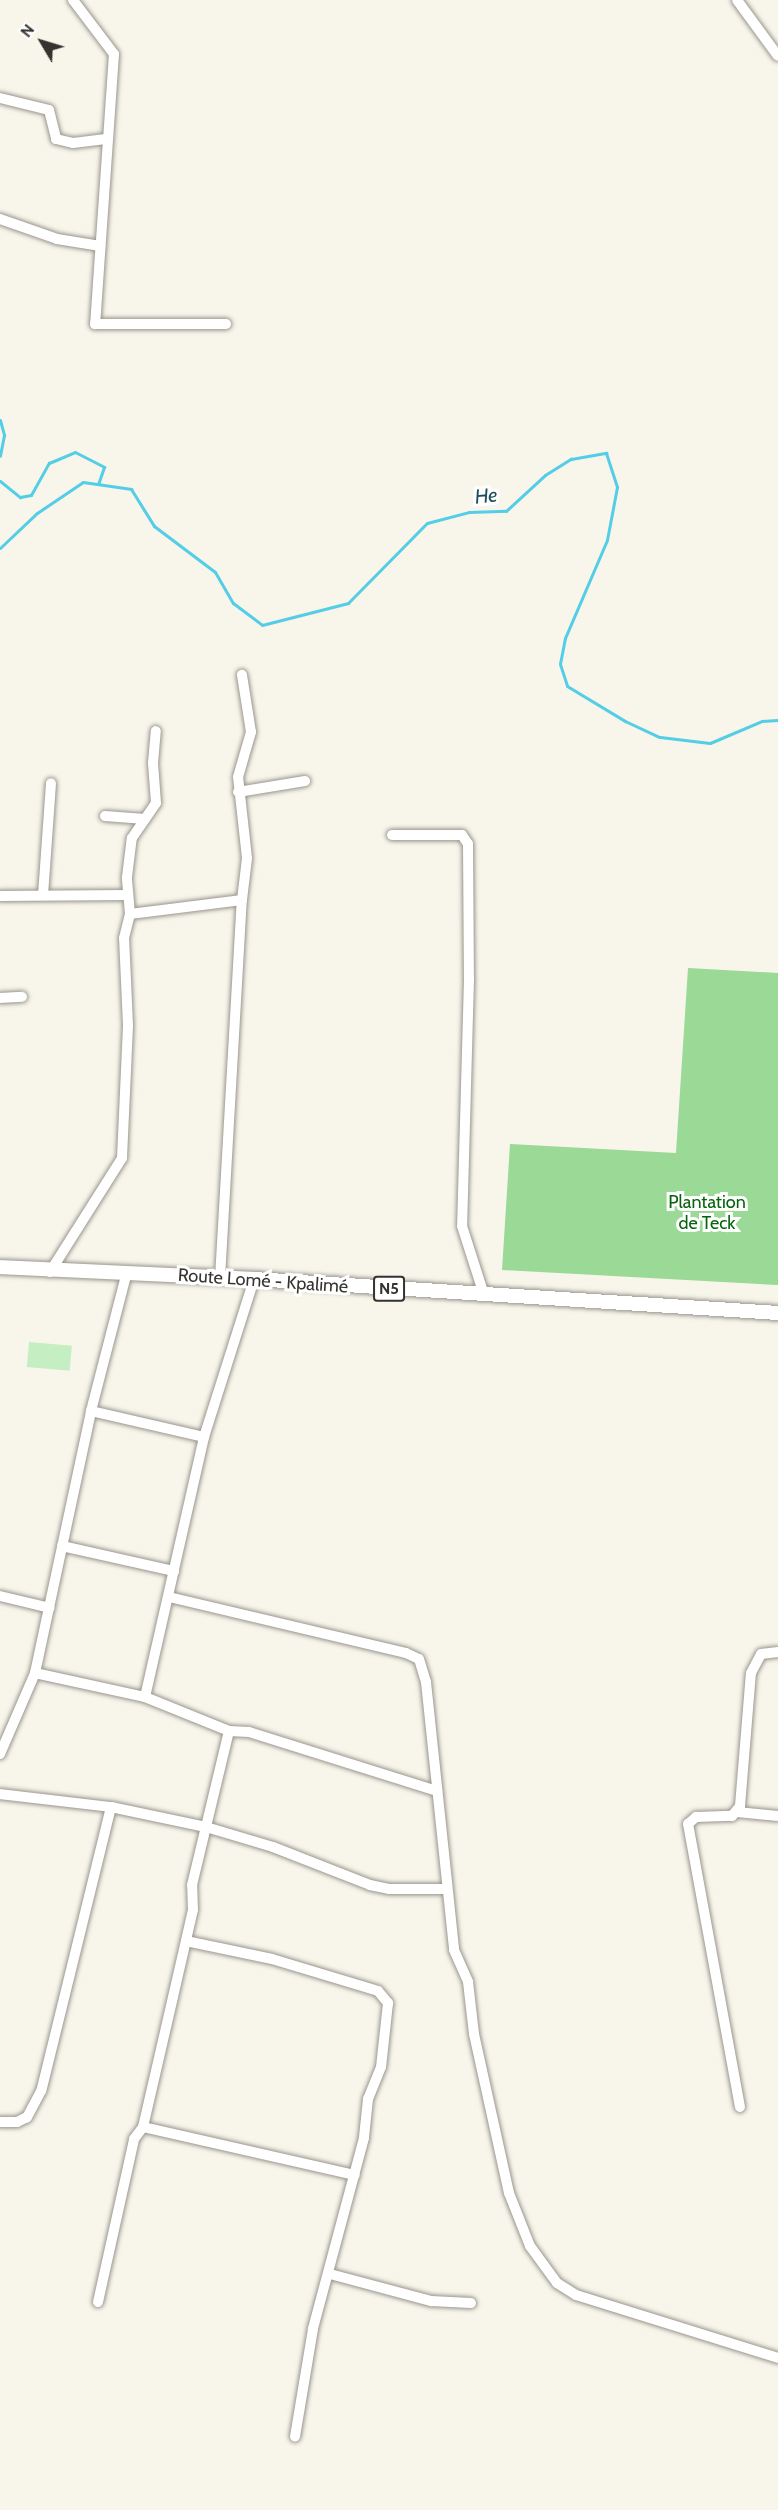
<!DOCTYPE html>
<meta charset="utf-8">
<style>
body{margin:0}
#map{position:relative;width:778px;height:2510px;overflow:hidden;background:#f8f5eb;font-family:Cabin,sans-serif}
div>[style]{position:absolute}
.green>*{inset:0;background:#c5eec2;transform-origin:0 0}
.forest>*{inset:0;background:#9ad996}
.stream>*{height:3px;margin:-1.5px;padding:0 1.5px;transform-origin:1.5px;border-radius:1.5px;background:#54cde6}
.roads{filter:drop-shadow(0 0 2px #99968d) drop-shadow(0 0 2px #99968d)}
.minor>*{height:10px;margin:-5px;padding:0 5px;transform-origin:5px;border-radius:5px;background:#fff}
.major>*{height:14px;margin:-7px;padding:0 7px;transform-origin:7px;border-radius:7px;background:#fff}
span{translate:-50% -50%;white-space:nowrap;text-align:center;line-height:1.15;-webkit-text-stroke:6px #fff;paint-order:stroke}
.shield-label span{padding:2px 4px;background:#fff;border:2px solid;border-radius:4px;-webkit-text-stroke-width:0}
.shield-label{font-size:16px;color:#34332f;font-weight:700}
.park-label{font-size:18px;color:#07640d}
.street-label{font-size:18px;color:#34332f}
.water-label{font-size:20px;color:#1b4e59;font-style:italic}
.north{position:absolute;left:12px;top:12px;width:60px;height:60px;-webkit-text-stroke:4px #fff;paint-order:stroke;rotate:308deg;font-size:16px;font-weight:700;line-height:24px;text-align:center;color:#34332f}
.north::after{content:'';display:block;margin:auto;width:21px;height:27px;background:#34332f;clip-path:polygon(50% 0,100% 100%,50% 72%,0 100%)}
</style>
<div id="map">
<div class="green">
<i style="left:29px;top:1342px;width:43px;height:25px;rotate:5deg"></i>
</div>
<div class="forest">
<i style="clip-path:polygon(688px 968px,778px 973px,778px 1285px,502px 1270px,510px 1144px,676px 1153px)"></i>
</div>
<div class="stream">
<i style="left:0;top:420px;width:16px;rotate:75deg"></i>
<i style="left:4px;top:435px;width:21px;rotate:101deg"></i>
<i style="left:0;top:481px;width:26px;rotate:39deg"></i>
<i style="left:20px;top:497px;width:11px;rotate:-10deg"></i>
<i style="left:31px;top:495px;width:37px;rotate:-61deg"></i>
<i style="left:49px;top:463px;width:28px;rotate:-23deg"></i>
<i style="left:75px;top:452px;width:33px;rotate:27deg"></i>
<i style="left:104px;top:467px;width:18px;rotate:109deg"></i>
<i style="left:0;top:548px;width:51px;rotate:-43.4deg"></i>
<i style="left:37px;top:513px;width:55px;rotate:-34deg"></i>
<i style="left:83px;top:482px;width:49px;rotate:8.3deg"></i>
<i style="left:131px;top:489px;width:44px;rotate:58.1deg"></i>
<i style="left:154px;top:526px;width:76px;rotate:37deg"></i>
<i style="left:215px;top:572px;width:36px;rotate:60deg"></i>
<i style="left:233px;top:603px;width:36px;rotate:37deg"></i>
<i style="left:262px;top:625px;width:89px;rotate:-14.3deg"></i>
<i style="left:348px;top:603px;width:112px;rotate:-45.4deg"></i>
<i style="left:427px;top:523px;width:43px;rotate:-14.7deg"></i>
<i style="left:469px;top:512px;width:37px;rotate:-2deg"></i>
<i style="left:506px;top:511px;width:53px;rotate:-42.7deg"></i>
<i style="left:545px;top:475px;width:31px;rotate:-32deg"></i>
<i style="left:571px;top:459px;width:36px;rotate:-10deg"></i>
<i style="left:606px;top:453px;width:36px;rotate:72deg"></i>
<i style="left:617px;top:487px;width:54px;rotate:100.7deg"></i>
<i style="left:607px;top:540px;width:107px;rotate:113.2deg"></i>
<i style="left:565px;top:638px;width:26px;rotate:101deg"></i>
<i style="left:560px;top:664px;width:23px;rotate:72deg"></i>
<i style="left:567px;top:686px;width:68px;rotate:31.1deg"></i>
<i style="left:625px;top:721px;width:38px;rotate:25deg"></i>
<i style="left:660px;top:737px;width:50px;rotate:6.8deg"></i>
<i style="left:710px;top:743px;width:56px;rotate:-22.9deg"></i>
<i style="left:762px;top:721px;width:16px;rotate:-4deg"></i>
</div>
<div class="roads">
<div class="minor">
<i style="left:73px;top:0;width:68px;rotate:52.8deg"></i>
<i style="left:114px;top:54px;width:271px;rotate:94deg"></i>
<i style="left:95px;top:324px;width:131px"></i>
<i style="left:737px;top:0;width:69px;rotate:53.8deg"></i>
<i style="left:0;top:98px;width:50px;rotate:13.8deg"></i>
<i style="left:49px;top:110px;width:30px;rotate:76deg"></i>
<i style="left:56px;top:139px;width:17px;rotate:13deg"></i>
<i style="left:73px;top:143px;width:35px;rotate:-7deg"></i>
<i style="left:0;top:219px;width:60px;rotate:19.3deg"></i>
<i style="left:57px;top:239px;width:44px;rotate:9.2deg"></i>
<i style="left:238px;top:792px;width:68px;rotate:-9.3deg"></i>
<i style="left:105px;top:816px;width:40px;rotate:4.3deg"></i>
<i style="left:392px;top:835px;width:70px"></i>
<i style="left:462px;top:835px;width:11px;rotate:56deg"></i>
<i style="left:468px;top:844px;width:135px;rotate:89.6deg"></i>
<i style="left:469px;top:979px;width:247px;rotate:91.6deg"></i>
<i style="left:462px;top:1226px;width:72px;rotate:72.3deg"></i>
<i style="left:43px;top:895px;width:112px;rotate:-85.9deg"></i>
<i style="left:0;top:896px;width:127px;rotate:-0.5deg"></i>
<i style="left:130px;top:914px;width:113px;rotate:-7.1deg"></i>
<i style="left:242px;top:900px;width:42px;rotate:-83.2deg"></i>
<i style="left:247px;top:858px;width:81px;rotate:-96.3deg"></i>
<i style="left:238px;top:777px;width:47px;rotate:-73.9deg"></i>
<i style="left:251px;top:732px;width:58px;rotate:-99deg"></i>
<i style="left:0;top:998px;width:22px;rotate:-3deg"></i>
<i style="left:50px;top:1272px;width:135px;rotate:-57.7deg"></i>
<i style="left:122px;top:1158px;width:133px;rotate:-87.4deg"></i>
<i style="left:128px;top:1025px;width:87px;rotate:-92.6deg"></i>
<i style="left:124px;top:938px;width:25px;rotate:-76deg"></i>
<i style="left:130px;top:914px;width:37px;rotate:-95deg"></i>
<i style="left:127px;top:877px;width:39px;rotate:-83deg"></i>
<i style="left:132px;top:838px;width:42px;rotate:-55.6deg"></i>
<i style="left:156px;top:803px;width:40px;rotate:-94.3deg"></i>
<i style="left:153px;top:763px;width:32px;rotate:-85deg"></i>
<i style="left:220px;top:1278px;width:379px;rotate:-86.7deg"></i>
<i style="left:91px;top:1411px;width:116px;rotate:13deg"></i>
<i style="left:62px;top:1546px;width:115px;rotate:12.6deg"></i>
<i style="left:0;top:1596px;width:51px;rotate:13.5deg"></i>
<i style="left:169px;top:1597px;width:244px;rotate:13.3deg"></i>
<i style="left:406px;top:1653px;width:14px;rotate:25deg"></i>
<i style="left:419px;top:1659px;width:24px;rotate:73deg"></i>
<i style="left:426px;top:1682px;width:269px;rotate:84deg"></i>
<i style="left:454px;top:1950px;width:35px;rotate:66deg"></i>
<i style="left:468px;top:1982px;width:52px;rotate:83.4deg"></i>
<i style="left:474px;top:2034px;width:163px;rotate:77.6deg"></i>
<i style="left:509px;top:2193px;width:57px;rotate:68.4deg"></i>
<i style="left:530px;top:2246px;width:46px;rotate:53.9deg"></i>
<i style="left:557px;top:2283px;width:22px;rotate:32deg"></i>
<i style="left:576px;top:2295px;width:212px;rotate:17.3deg"></i>
<i style="left:35px;top:1673px;width:113px;rotate:12.3deg"></i>
<i style="left:145px;top:1697px;width:91px;rotate:22deg"></i>
<i style="left:229px;top:1731px;width:20px;rotate:3deg"></i>
<i style="left:249px;top:1732px;width:197px;rotate:17.4deg"></i>
<i style="left:145px;top:1697px;width:267px;rotate:-77.2deg"></i>
<i style="left:204px;top:1437px;width:166px;rotate:-72.4deg"></i>
<i style="left:0;top:1754px;width:88px;rotate:-66.6deg"></i>
<i style="left:35px;top:1673px;width:268px;rotate:-77.9deg"></i>
<i style="left:91px;top:1411px;width:144px;rotate:-75.5deg"></i>
<i style="left:0;top:1794px;width:112px;rotate:6.7deg"></i>
<i style="left:111px;top:1807px;width:292px;rotate:103.8deg"></i>
<i style="left:41px;top:2091px;width:30px;rotate:118deg"></i>
<i style="left:27px;top:2117px;width:11px;rotate:153deg"></i>
<i style="left:17px;top:2122px;width:17px;rotate:180deg"></i>
<i style="left:111px;top:1807px;width:97px;rotate:11.9deg"></i>
<i style="left:206px;top:1827px;width:70px;rotate:16.6deg"></i>
<i style="left:273px;top:1847px;width:104px;rotate:21.4deg"></i>
<i style="left:370px;top:1885px;width:19px;rotate:12deg"></i>
<i style="left:389px;top:1889px;width:55px"></i>
<i style="left:737px;top:1812px;width:41px;rotate:5.6deg"></i>
<i style="left:186px;top:1941px;width:88px;rotate:11.8deg"></i>
<i style="left:272px;top:1959px;width:111px;rotate:16.8deg"></i>
<i style="left:378px;top:1991px;width:16px;rotate:50deg"></i>
<i style="left:388px;top:2003px;width:64px;rotate:96.2deg"></i>
<i style="left:381px;top:2067px;width:35px;rotate:112deg"></i>
<i style="left:368px;top:2099px;width:39px;rotate:96deg"></i>
<i style="left:364px;top:2138px;width:198px;rotate:105deg"></i>
<i style="left:313px;top:2329px;width:109px;rotate:99.5deg"></i>
<i style="left:740px;top:2107px;width:288px;rotate:-100.4deg"></i>
<i style="left:688px;top:1824px;width:11px;rotate:-41deg"></i>
<i style="left:696px;top:1817px;width:36px;rotate:-2deg"></i>
<i style="left:732px;top:1816px;width:13px;rotate:-51deg"></i>
<i style="left:740px;top:1806px;width:133px;rotate:-85.3deg"></i>
<i style="left:751px;top:1673px;width:21px;rotate:-62deg"></i>
<i style="left:761px;top:1654px;width:17px;rotate:-7deg"></i>
<i style="left:143px;top:2127px;width:217px;rotate:12.8deg"></i>
<i style="left:330px;top:2274px;width:105px;rotate:15deg"></i>
<i style="left:431px;top:2301px;width:40px;rotate:2.9deg"></i>
<i style="left:98px;top:2302px;width:167px;rotate:-77.5deg"></i>
<i style="left:134px;top:2139px;width:15px;rotate:-53deg"></i>
<i style="left:143px;top:2127px;width:133px;rotate:-77deg"></i>
<i style="left:173px;top:1997px;width:89px;rotate:-77.1deg"></i>
<i style="left:193px;top:1910px;width:25px;rotate:-92deg"></i>
<i style="left:192px;top:1885px;width:158px;rotate:-76.5deg"></i>
</div>
<div class="major">
<i style="left:0;top:1267px;width:254px;rotate:2.7deg"></i>
<i style="left:254px;top:1279px;width:525px;rotate:3.71deg"></i>
</div>
</div>
<div class="shield-label">
<span style="left:389px;top:1289px">N5</span>
</div>
<div class="park-label">
<span style="left:707px;top:1213px">Plantation<br>de Teck</span>
</div>
<div class="street-label">
<span style="left:263px;top:1281px;rotate:4deg">Route Lomé - Kpalimé</span>
</div>
<div class="water-label">
<span style="left:486px;top:496px;rotate:-6deg">He</span>
</div>
<div class="north">N</div>
</div>
